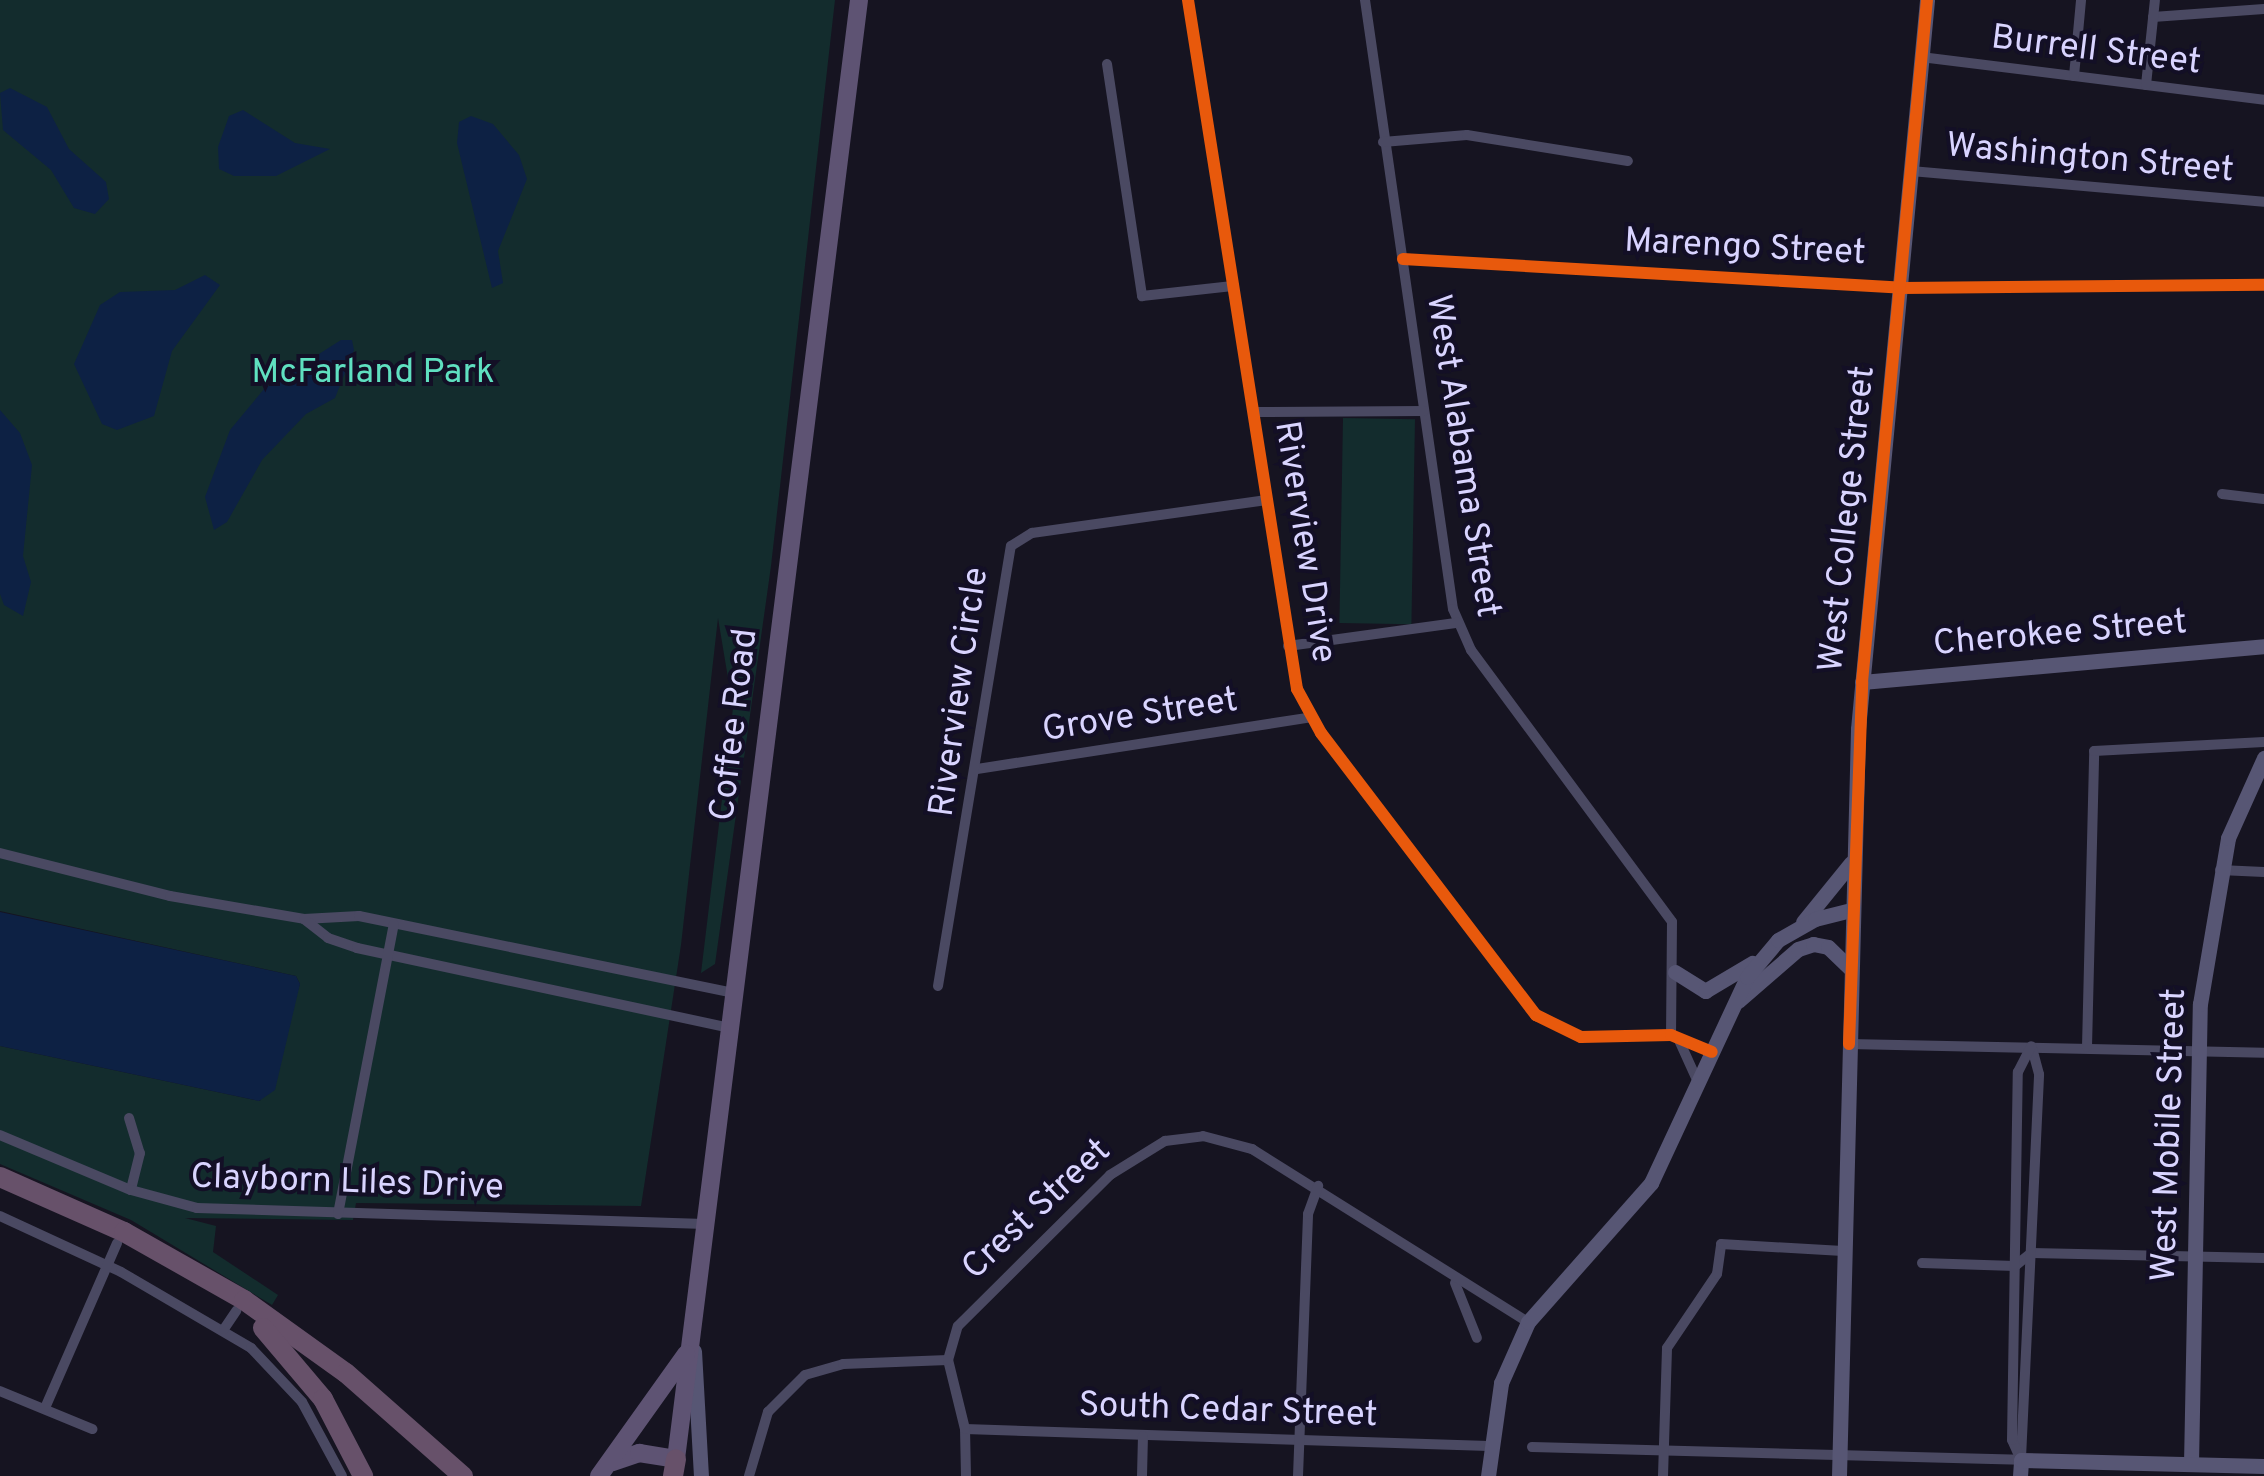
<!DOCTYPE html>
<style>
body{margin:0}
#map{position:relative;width:2264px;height:1476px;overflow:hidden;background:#161421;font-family:Overpass,sans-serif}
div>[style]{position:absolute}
.green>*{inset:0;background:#132c2d;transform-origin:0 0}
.water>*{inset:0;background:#0d2144}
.street>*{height:10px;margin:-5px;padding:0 5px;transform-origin:5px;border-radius:5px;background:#4a4962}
.secondary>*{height:15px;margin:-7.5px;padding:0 7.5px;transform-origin:7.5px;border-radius:7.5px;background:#575674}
.primary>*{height:18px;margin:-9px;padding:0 9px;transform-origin:9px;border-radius:9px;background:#5e5373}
.highway>*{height:20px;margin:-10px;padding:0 10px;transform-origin:10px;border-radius:10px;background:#67516a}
.cycleway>*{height:12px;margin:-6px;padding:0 6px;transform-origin:6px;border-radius:6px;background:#e8590c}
span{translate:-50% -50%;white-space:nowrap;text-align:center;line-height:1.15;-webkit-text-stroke:8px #130f26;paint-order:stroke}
.street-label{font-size:35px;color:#d9d4ff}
.park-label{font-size:35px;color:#5fe0c0}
</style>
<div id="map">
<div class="green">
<i style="clip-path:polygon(0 0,835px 0,771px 566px,715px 964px,701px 973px,733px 708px,718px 618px,681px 945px,641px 1206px,356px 1203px,353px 1220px,185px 1218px,216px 1226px,213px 1252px,278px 1295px,272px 1305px,131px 1220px,0 1164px,0 1046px,260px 1101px,300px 984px,296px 976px,0 911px)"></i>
<i style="left:1343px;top:418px;width:72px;height:205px;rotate:1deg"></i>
</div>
<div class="water">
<i style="clip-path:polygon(10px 88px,47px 107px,69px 149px,106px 182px,109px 199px,95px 214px,74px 208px,51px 170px,3px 130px,0 93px)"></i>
<i style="clip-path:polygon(243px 110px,295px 143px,330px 149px,276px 176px,234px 176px,219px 169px,218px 147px,229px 116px)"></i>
<i style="clip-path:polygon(471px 116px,493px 124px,519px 155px,527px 179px,498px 251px,503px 283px,492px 288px,457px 143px,459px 122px)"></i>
<i style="clip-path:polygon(205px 275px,220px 285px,172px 351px,154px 416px,117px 430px,102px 424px,74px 364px,100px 305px,120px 292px,175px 290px)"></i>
<i style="clip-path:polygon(341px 340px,352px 340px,354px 350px,335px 398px,306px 414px,262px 460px,227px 522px,214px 530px,205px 497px,230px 430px,264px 389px)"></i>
<i style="clip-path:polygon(0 410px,20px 433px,32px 465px,23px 556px,31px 582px,23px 616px,4px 605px,0 594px)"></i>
<i style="clip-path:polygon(0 912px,296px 976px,300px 984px,275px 1090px,259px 1101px,0 1046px)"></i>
</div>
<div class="street">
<i style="left:1188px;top:0;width:698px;rotate:81.01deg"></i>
<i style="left:1297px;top:689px;width:50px;rotate:61.4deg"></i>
<i style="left:1321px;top:733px;width:355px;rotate:52.7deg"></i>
<i style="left:1536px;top:1015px;width:50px;rotate:26.1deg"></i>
<i style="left:1581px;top:1037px;width:90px;rotate:-1.3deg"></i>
<i style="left:1671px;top:1035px;width:44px;rotate:22.5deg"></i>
<i style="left:1365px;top:0;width:615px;rotate:81.78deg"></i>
<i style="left:1453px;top:609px;width:45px;rotate:66.3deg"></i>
<i style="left:1471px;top:650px;width:338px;rotate:53.5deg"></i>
<i style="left:1672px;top:922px;width:113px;rotate:90.5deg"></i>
<i style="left:2153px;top:17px;width:111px;rotate:-4.1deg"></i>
<i style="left:1921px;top:57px;width:346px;rotate:7.1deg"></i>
<i style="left:1107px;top:64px;width:235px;rotate:81.4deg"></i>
<i style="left:1142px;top:296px;width:91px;rotate:-6.3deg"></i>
<i style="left:2074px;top:76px;width:76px;rotate:-84.7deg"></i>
<i style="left:2146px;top:85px;width:85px;rotate:-84deg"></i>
<i style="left:1383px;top:142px;width:84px;rotate:-4.8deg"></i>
<i style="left:1467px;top:135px;width:163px;rotate:9.2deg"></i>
<i style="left:1911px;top:171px;width:354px;rotate:5deg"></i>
<i style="left:1403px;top:259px;width:500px;rotate:3.3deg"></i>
<i style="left:1902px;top:288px;width:362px;rotate:-0.5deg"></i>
<i style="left:1253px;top:412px;width:171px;rotate:-0.3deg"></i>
<i style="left:2222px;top:494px;width:42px;rotate:6.8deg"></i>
<i style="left:1288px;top:646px;width:171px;rotate:-7.8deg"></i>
<i style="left:977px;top:769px;width:339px;rotate:-8.8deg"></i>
<i style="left:0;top:853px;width:175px;rotate:14.2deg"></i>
<i style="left:170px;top:896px;width:136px;rotate:9.7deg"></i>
<i style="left:304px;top:919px;width:55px;rotate:-3.1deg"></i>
<i style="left:359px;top:916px;width:382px;rotate:11.6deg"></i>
<i style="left:2220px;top:870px;width:44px;rotate:2.6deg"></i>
<i style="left:304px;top:919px;width:31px;rotate:38deg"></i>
<i style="left:328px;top:938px;width:31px;rotate:19deg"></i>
<i style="left:357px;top:948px;width:381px;rotate:12.1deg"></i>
<i style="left:938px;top:986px;width:446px;rotate:-80.6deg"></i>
<i style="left:1011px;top:546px;width:25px;rotate:-32deg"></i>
<i style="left:1032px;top:533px;width:237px;rotate:-8deg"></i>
<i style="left:1678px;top:1038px;width:48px;rotate:65.6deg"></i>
<i style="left:1849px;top:1044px;width:415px;rotate:1.2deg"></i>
<i style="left:2087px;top:1047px;width:296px;rotate:-88.6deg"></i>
<i style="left:2094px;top:751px;width:170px;rotate:-3deg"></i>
<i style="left:129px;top:1118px;width:37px;rotate:73deg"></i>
<i style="left:140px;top:1153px;width:38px;rotate:104deg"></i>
<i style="left:0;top:1135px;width:142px;rotate:22.8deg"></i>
<i style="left:131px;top:1190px;width:68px;rotate:15.3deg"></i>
<i style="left:197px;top:1208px;width:508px;rotate:1.8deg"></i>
<i style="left:338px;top:1214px;width:295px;rotate:-79.1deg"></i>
<i style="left:0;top:1216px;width:133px;rotate:24.8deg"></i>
<i style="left:121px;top:1272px;width:151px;rotate:30.3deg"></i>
<i style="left:251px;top:1348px;width:74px;rotate:46.6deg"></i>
<i style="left:302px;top:1402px;width:84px;rotate:61.6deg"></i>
<i style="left:1922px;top:1263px;width:93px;rotate:1.8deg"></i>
<i style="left:2015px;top:1266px;width:21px;rotate:-39deg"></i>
<i style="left:2031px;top:1253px;width:233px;rotate:1.2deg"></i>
<i style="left:1455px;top:1283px;width:59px;rotate:68.2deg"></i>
<i style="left:224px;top:1329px;width:22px;rotate:-56deg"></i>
<i style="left:0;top:1391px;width:100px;rotate:22.4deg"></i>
<i style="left:45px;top:1408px;width:180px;rotate:-66.4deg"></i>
<i style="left:965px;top:1429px;width:524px;rotate:1.86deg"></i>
<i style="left:1532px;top:1447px;width:489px;rotate:1.5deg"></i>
<i style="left:2021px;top:1458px;width:384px;rotate:-87.3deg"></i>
<i style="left:2039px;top:1074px;width:28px;rotate:-105deg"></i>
<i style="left:2021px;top:1460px;width:22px;rotate:-114deg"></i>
<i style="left:2012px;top:1440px;width:368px;rotate:-89.1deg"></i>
<i style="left:2018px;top:1072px;width:29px;rotate:-63deg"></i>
<i style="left:749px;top:1476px;width:67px;rotate:-73.5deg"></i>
<i style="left:768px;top:1412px;width:52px;rotate:-45deg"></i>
<i style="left:805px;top:1375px;width:40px;rotate:-16deg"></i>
<i style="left:843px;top:1364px;width:105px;rotate:-2.2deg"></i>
<i style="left:966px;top:1476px;width:47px;rotate:-91.2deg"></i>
<i style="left:965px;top:1429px;width:71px;rotate:-103.8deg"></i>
<i style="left:948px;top:1360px;width:35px;rotate:-74deg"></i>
<i style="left:958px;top:1326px;width:214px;rotate:-44.8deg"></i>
<i style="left:1110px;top:1175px;width:65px;rotate:-31.7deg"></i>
<i style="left:1165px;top:1141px;width:38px;rotate:-7deg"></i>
<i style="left:1203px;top:1136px;width:51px;rotate:14.9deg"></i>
<i style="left:1252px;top:1149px;width:326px;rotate:32.1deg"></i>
<i style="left:1142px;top:1476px;width:40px;rotate:-88.6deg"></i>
<i style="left:1298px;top:1476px;width:262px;rotate:-87.8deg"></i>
<i style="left:1308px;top:1214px;width:30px;rotate:-70deg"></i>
<i style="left:1663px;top:1476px;width:128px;rotate:-88.2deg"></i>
<i style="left:1667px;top:1348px;width:89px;rotate:-56deg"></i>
<i style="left:1717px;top:1274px;width:30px;rotate:-82deg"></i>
<i style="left:1721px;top:1244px;width:122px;rotate:3.3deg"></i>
</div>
<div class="secondary">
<i style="left:1862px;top:682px;width:404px;rotate:-5.1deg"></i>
<i style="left:1803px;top:922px;width:76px;rotate:-50.9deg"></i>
<i style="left:1675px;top:972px;width:36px;rotate:32deg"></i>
<i style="left:1705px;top:991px;width:55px;rotate:-30.8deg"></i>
<i style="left:1738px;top:1001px;width:79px;rotate:-40.9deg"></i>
<i style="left:1798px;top:949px;width:16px;rotate:-18deg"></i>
<i style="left:1813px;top:944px;width:15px;rotate:11deg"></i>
<i style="left:1828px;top:947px;width:30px;rotate:44deg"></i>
<i style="left:694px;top:1351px;width:125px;rotate:86.8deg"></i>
<i style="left:2191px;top:1464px;width:460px;rotate:-88.9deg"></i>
<i style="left:2200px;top:1004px;width:168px;rotate:-80.4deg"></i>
<i style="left:2228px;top:838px;width:88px;rotate:-65.8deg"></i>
<i style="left:1488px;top:1476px;width:94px;rotate:-82deg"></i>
<i style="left:1501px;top:1383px;width:67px;rotate:-66.1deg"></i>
<i style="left:1528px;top:1322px;width:186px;rotate:-48.5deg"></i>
<i style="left:1651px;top:1183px;width:227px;rotate:-65deg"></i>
<i style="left:1747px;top:977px;width:48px;rotate:-50deg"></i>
<i style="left:1778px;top:940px;width:43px;rotate:-29.6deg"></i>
<i style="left:1815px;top:919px;width:38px;rotate:-14deg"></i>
<i style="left:1839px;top:1476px;width:747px;rotate:-88.54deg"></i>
<i style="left:1858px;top:729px;width:732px;rotate:-84.59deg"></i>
<i style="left:2020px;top:1476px;width:16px;rotate:-86deg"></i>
<i style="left:2021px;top:1460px;width:243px;rotate:1.4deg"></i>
</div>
<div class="primary">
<i style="left:613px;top:1462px;width:28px;rotate:-19deg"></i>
<i style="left:639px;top:1453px;width:37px;rotate:9deg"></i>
<i style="left:676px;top:1459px;width:1470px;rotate:-82.85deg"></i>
<i style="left:599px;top:1476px;width:150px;rotate:-54.5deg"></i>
</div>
<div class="highway">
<i style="left:0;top:1177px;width:136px;rotate:23.9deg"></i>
<i style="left:124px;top:1232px;width:138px;rotate:29.5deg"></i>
<i style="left:244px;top:1300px;width:125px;rotate:35.6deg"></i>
<i style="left:346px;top:1373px;width:156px;rotate:41.4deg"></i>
<i style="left:263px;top:1328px;width:93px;rotate:49.8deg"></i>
<i style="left:323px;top:1399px;width:87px;rotate:62.5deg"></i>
<i style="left:673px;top:1476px;width:17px;rotate:-80deg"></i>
</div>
<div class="cycleway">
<i style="left:1188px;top:0;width:698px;rotate:81.01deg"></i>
<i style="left:1297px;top:689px;width:50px;rotate:61.4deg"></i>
<i style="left:1321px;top:733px;width:355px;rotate:52.7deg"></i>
<i style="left:1536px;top:1015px;width:50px;rotate:26.1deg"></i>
<i style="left:1581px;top:1037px;width:90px;rotate:-1.3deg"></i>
<i style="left:1671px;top:1035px;width:44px;rotate:22.5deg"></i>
<i style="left:1403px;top:259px;width:500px;rotate:3.3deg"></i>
<i style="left:1902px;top:288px;width:362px;rotate:-0.5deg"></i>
<i style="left:1849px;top:1044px;width:362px;rotate:-87.9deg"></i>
<i style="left:1862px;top:682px;width:685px;rotate:-84.56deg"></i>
</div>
<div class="street-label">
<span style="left:2096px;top:51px;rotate:7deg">Burrell Street</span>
<span style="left:2090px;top:159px;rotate:5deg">Washington Street</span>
<span style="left:1745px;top:248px;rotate:3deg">Marengo Street</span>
<span style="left:1462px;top:456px;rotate:81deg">West Alabama Street</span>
<span style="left:1848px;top:519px;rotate:-84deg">West College Street</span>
<span style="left:1304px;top:542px;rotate:81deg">Riverview Drive</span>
<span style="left:2060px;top:634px;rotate:-5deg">Cherokee Street</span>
<span style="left:960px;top:692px;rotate:-82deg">Riverview Circle</span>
<span style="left:1140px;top:716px;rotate:-9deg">Grove Street</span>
<span style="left:735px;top:725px;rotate:-83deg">Coffee Road</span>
<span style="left:2170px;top:1135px;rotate:-88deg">West Mobile Street</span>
<span style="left:347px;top:1183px;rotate:2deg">Clayborn Liles Drive</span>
<span style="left:1037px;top:1210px;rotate:-43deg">Crest Street</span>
<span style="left:1228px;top:1411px;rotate:2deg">South Cedar Street</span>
</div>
<div class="park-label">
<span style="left:373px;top:373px">McFarland Park</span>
</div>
</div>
